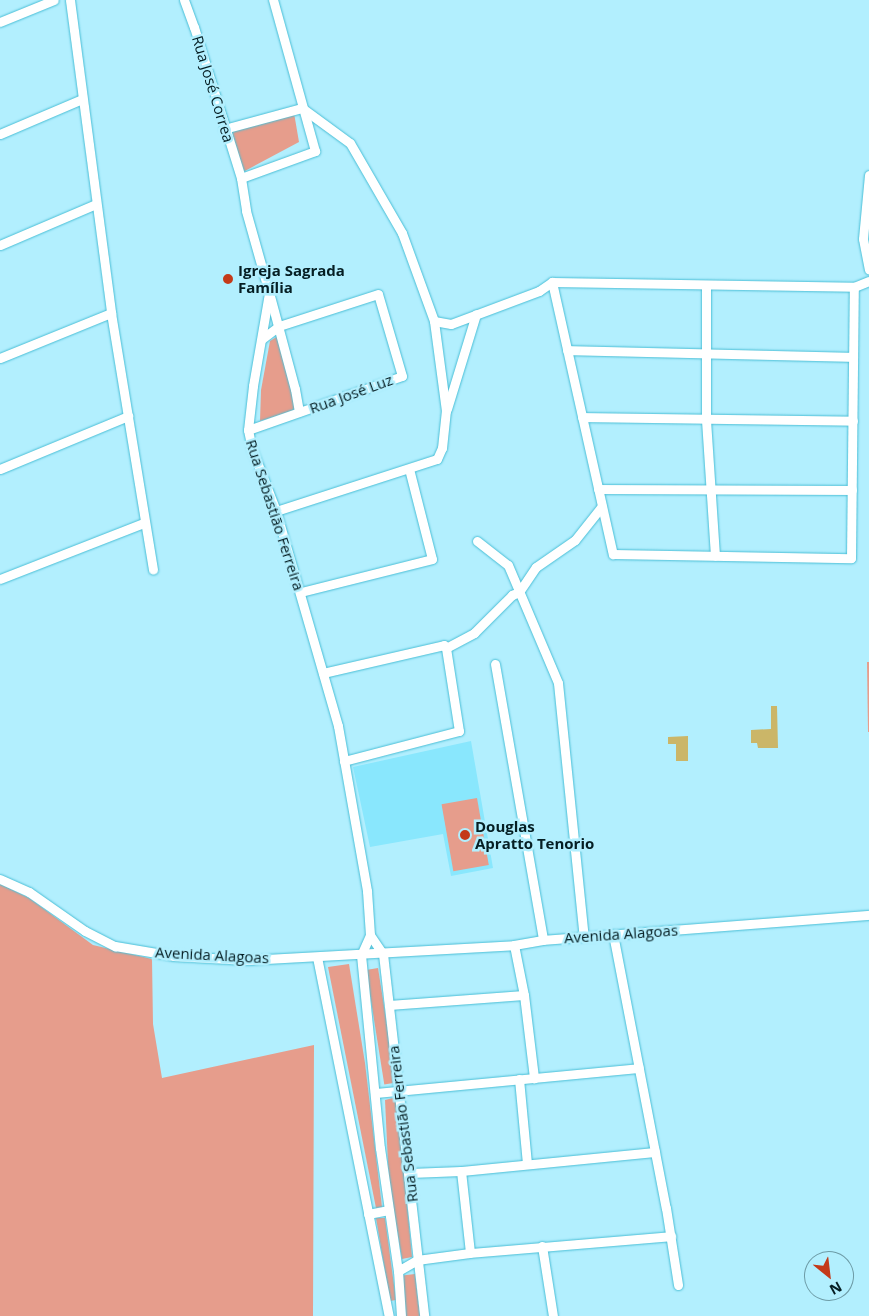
<!DOCTYPE html>
<meta charset="utf-8">
<style>
body{margin:0}
#map{position:relative;width:869px;height:1316px;overflow:hidden;background:#b2effe;font-family:"Open Sans",sans-serif}
div>[style]{position:absolute}
.built>*{inset:0;background:#89e7fd}
.green>*{inset:0;background:#e69d8c;transform-origin:0 0}
.water>*{inset:0;background:#cbb668}
.roads{filter:drop-shadow(0 0 1px #49bed6) drop-shadow(0 0 1px #49bed6)}
.minor>*{height:9px;margin:-4.5px;padding:0 4.5px;transform-origin:4.5px;border-radius:4.5px;background:#fff}
.dots>*{width:14px;height:14px;translate:-50% -50%;box-sizing:border-box;border:2px solid #b2effe;border-radius:50%}
span{translate:-50% -50%;white-space:nowrap;text-align:center;line-height:1.15;-webkit-text-stroke:5px #b2effe;paint-order:stroke}
.street-label{font-size:15px;color:#051e23}
.poi-label{font-size:15px;color:#051e23;font-weight:700}
.left{translate:0 -50%;text-align:left}
.north{position:absolute;left:804px;top:1251px;width:50px;height:50px;box-sizing:border-box;background:#b2effe;border:1px solid #6d9ba6;border-radius:50%;rotate:151deg;font-size:14px;font-weight:700;line-height:20px;text-align:center;color:#051e23}
.north::after{content:'';display:block;margin:auto;width:18px;height:22px;background:#c43a19;clip-path:polygon(50% 0,100% 100%,50% 72%,0 100%)}
</style>
<div id="map">
<div class="built">
<i style="clip-path:polygon(471px 741px,493px 868px,451px 876px,443px 834px,370px 847px,353px 767px)"></i>
</div>
<div class="green">
<i style="clip-path:polygon(294px 113px,299px 142px,243px 172px,232px 131px)"></i>
<i style="clip-path:polygon(278px 336px,295px 407px,293px 411px,260px 421px,261px 390px,270px 341px)"></i>
<i style="clip-path:polygon(867px 662px,869px 662px,869px 732px,868px 732px)"></i>
<i style="left:477px;top:798px;width:68px;height:36px;rotate:80deg"></i>
<i style="clip-path:polygon(0 884px,29px 898px,93px 945px,152px 959px,153px 1024px,162px 1078px,314px 1045px,313px 1316px,0 1316px)"></i>
<i style="clip-path:polygon(349px 964px,365px 1063px,382px 1207px,376px 1208px,328px 967px)"></i>
<i style="left:378px;top:968px;width:116px;height:12px;rotate:81deg"></i>
<i style="clip-path:polygon(397px 1097px,412px 1257px,402px 1259px,389px 1185px,385px 1100px)"></i>
<i style="clip-path:polygon(376px 1218px,385px 1218px,396px 1300px,390px 1301px)"></i>
<i style="left:415px;top:1274px;width:42px;height:15px;rotate:83deg"></i>
</div>
<div class="water">
<i style="clip-path:polygon(771px 706px,777px 706px,778px 748px,758px 748px,757px 743px,751px 743px,751px 730px,771px 729px)"></i>
<i style="clip-path:polygon(688px 736px,688px 761px,676px 761px,676px 744px,668px 744px,668px 737px)"></i>
</div>
<div class="roads">
<div class="minor">
<i style="left:70px;top:0;width:316px;rotate:82.5deg"></i>
<i style="left:111px;top:313px;width:260px;rotate:80.7deg"></i>
<i style="left:184px;top:0;width:29px;rotate:70deg"></i>
<i style="left:194px;top:27px;width:158px;rotate:72.7deg"></i>
<i style="left:241px;top:178px;width:33px;rotate:81deg"></i>
<i style="left:246px;top:211px;width:85px;rotate:74.3deg"></i>
<i style="left:269px;top:293px;width:94px;rotate:99.8deg"></i>
<i style="left:253px;top:386px;width:44px;rotate:96.5deg"></i>
<i style="left:248px;top:430px;width:19px;rotate:78deg"></i>
<i style="left:252px;top:449px;width:66px;rotate:68.8deg"></i>
<i style="left:276px;top:511px;width:224px;rotate:73.9deg"></i>
<i style="left:338px;top:726px;width:168px;rotate:80deg"></i>
<i style="left:367px;top:891px;width:44px;rotate:86.1deg"></i>
<i style="left:370px;top:935px;width:23px;rotate:56deg"></i>
<i style="left:383px;top:954px;width:364px;rotate:83.5deg"></i>
<i style="left:0;top:22px;width:58px;rotate:-22.2deg"></i>
<i style="left:224px;top:129px;width:81px;rotate:-15.1deg"></i>
<i style="left:302px;top:108px;width:59px;rotate:36.1deg"></i>
<i style="left:350px;top:143px;width:104px;rotate:60deg"></i>
<i style="left:402px;top:233px;width:94px;rotate:70deg"></i>
<i style="left:434px;top:321px;width:17px;rotate:10deg"></i>
<i style="left:451px;top:324px;width:94px;rotate:-20.6deg"></i>
<i style="left:539px;top:291px;width:16px;rotate:-35deg"></i>
<i style="left:552px;top:282px;width:302px;rotate:0.9deg"></i>
<i style="left:854px;top:287px;width:16px;rotate:-22deg"></i>
<i style="left:0;top:134px;width:89px;rotate:-23.1deg"></i>
<i style="left:869px;top:175px;width:64px;rotate:95.4deg"></i>
<i style="left:863px;top:239px;width:31px;rotate:79deg"></i>
<i style="left:241px;top:178px;width:79px;rotate:-20deg"></i>
<i style="left:315px;top:151px;width:157px;rotate:-105.5deg"></i>
<i style="left:0;top:245px;width:104px;rotate:-23.1deg"></i>
<i style="left:552px;top:282px;width:279px;rotate:77.4deg"></i>
<i style="left:613px;top:554px;width:238px;rotate:1deg"></i>
<i style="left:851px;top:558px;width:271px;rotate:-89.4deg"></i>
<i style="left:706px;top:285px;width:135px;rotate:90deg"></i>
<i style="left:706px;top:420px;width:136px;rotate:86.2deg"></i>
<i style="left:270px;top:296px;width:96px;rotate:75deg"></i>
<i style="left:295px;top:389px;width:23px;rotate:80deg"></i>
<i style="left:567px;top:350px;width:286px;rotate:1.4deg"></i>
<i style="left:0;top:358px;width:120px;rotate:-22.1deg"></i>
<i style="left:447px;top:409px;width:99px;rotate:-73deg"></i>
<i style="left:582px;top:417px;width:271px;rotate:0.8deg"></i>
<i style="left:248px;top:430px;width:163px;rotate:-19.3deg"></i>
<i style="left:402px;top:376px;width:85px;rotate:-106.3deg"></i>
<i style="left:378px;top:294px;width:104px;rotate:162.1deg"></i>
<i style="left:279px;top:326px;width:21px;rotate:143deg"></i>
<i style="left:0;top:469px;width:139px;rotate:-22.5deg"></i>
<i style="left:598px;top:489px;width:254px;rotate:0.2deg"></i>
<i style="left:276px;top:511px;width:169px;rotate:-17.9deg"></i>
<i style="left:437px;top:459px;width:12px;rotate:-66deg"></i>
<i style="left:442px;top:448px;width:37px;rotate:-84deg"></i>
<i style="left:446px;top:411px;width:91px;rotate:-97.6deg"></i>
<i style="left:477px;top:541px;width:39px;rotate:38deg"></i>
<i style="left:508px;top:565px;width:128px;rotate:67deg"></i>
<i style="left:558px;top:683px;width:255px;rotate:84.2deg"></i>
<i style="left:0;top:579px;width:155px;rotate:-21.3deg"></i>
<i style="left:301px;top:592px;width:135px;rotate:-14.1deg"></i>
<i style="left:432px;top:559px;width:93px;rotate:-104.3deg"></i>
<i style="left:446px;top:648px;width:32px;rotate:-28deg"></i>
<i style="left:474px;top:633px;width:54px;rotate:-45deg"></i>
<i style="left:512px;top:595px;width:8px;rotate:-23deg"></i>
<i style="left:519px;top:592px;width:30px;rotate:-56deg"></i>
<i style="left:536px;top:567px;width:47px;rotate:-34.7deg"></i>
<i style="left:575px;top:540px;width:43px;rotate:-51.5deg"></i>
<i style="left:495px;top:664px;width:280px;rotate:80.1deg"></i>
<i style="left:323px;top:673px;width:124px;rotate:-13deg"></i>
<i style="left:444px;top:645px;width:4px;rotate:56deg"></i>
<i style="left:446px;top:648px;width:84px;rotate:81.1deg"></i>
<i style="left:459px;top:731px;width:119px;rotate:165.4deg"></i>
<i style="left:0;top:879px;width:32px;rotate:24deg"></i>
<i style="left:29px;top:892px;width:68px;rotate:34.9deg"></i>
<i style="left:85px;top:931px;width:34px;rotate:27deg"></i>
<i style="left:115px;top:946px;width:60px;rotate:9.6deg"></i>
<i style="left:174px;top:956px;width:74px;rotate:3.1deg"></i>
<i style="left:248px;top:960px;width:266px;rotate:-3.2deg"></i>
<i style="left:514px;top:945px;width:29px;rotate:-10deg"></i>
<i style="left:543px;top:940px;width:327px;rotate:-4.4deg"></i>
<i style="left:613px;top:934px;width:279px;rotate:79.1deg"></i>
<i style="left:666px;top:1208px;width:78px;rotate:81.1deg"></i>
<i style="left:370px;top:935px;width:22px;rotate:114deg"></i>
<i style="left:361px;top:955px;width:194px;rotate:84.4deg"></i>
<i style="left:380px;top:1148px;width:124px;rotate:81.7deg"></i>
<i style="left:398px;top:1271px;width:45px;rotate:86.2deg"></i>
<i style="left:514px;top:945px;width:51px;rotate:78.7deg"></i>
<i style="left:524px;top:995px;width:84px;rotate:83.1deg"></i>
<i style="left:317px;top:957px;width:366px;rotate:78.7deg"></i>
<i style="left:389px;top:1005px;width:135px;rotate:-4.2deg"></i>
<i style="left:519px;top:1079px;width:85px;rotate:84.6deg"></i>
<i style="left:375px;top:1093px;width:265px;rotate:-5.4deg"></i>
<i style="left:461px;top:1171px;width:82px;rotate:83.7deg"></i>
<i style="left:410px;top:1173px;width:51px;rotate:-2.2deg"></i>
<i style="left:461px;top:1171px;width:195px;rotate:-5.6deg"></i>
<i style="left:368px;top:1214px;width:21px;rotate:-11deg"></i>
<i style="left:542px;top:1246px;width:71px;rotate:81.1deg"></i>
<i style="left:398px;top:1271px;width:22px;rotate:-30deg"></i>
<i style="left:417px;top:1260px;width:53px;rotate:-7.5deg"></i>
<i style="left:470px;top:1253px;width:202px;rotate:-4.8deg"></i>
</div>
</div>
<div class="dots">
<i style="left:228px;top:279px;background:#c43a19"></i>
<i style="left:465px;top:835px;background:#c43a19"></i>
</div>
<div class="street-label">
<span style="left:213px;top:89px;rotate:73deg">Rua José Correa</span>
<span style="left:351px;top:394px;rotate:-20deg">Rua José Luz</span>
<span style="left:275px;top:515px;rotate:72deg">Rua Sebastião Ferreira</span>
<span style="left:621px;top:934px;rotate:-4deg">Avenida Alagoas</span>
<span style="left:212px;top:955px;rotate:3deg">Avenida Alagoas</span>
<span style="left:403px;top:1124px;rotate:-97deg">Rua Sebastião Ferreira</span>
</div>
<div class="poi-label">
<span class="left" style="left:238px;top:279px">Igreja Sagrada<br>Família</span>
<span class="left" style="left:475px;top:835px">Douglas<br>Apratto Tenorio</span>
</div>
<div class="north">N</div>
</div>
